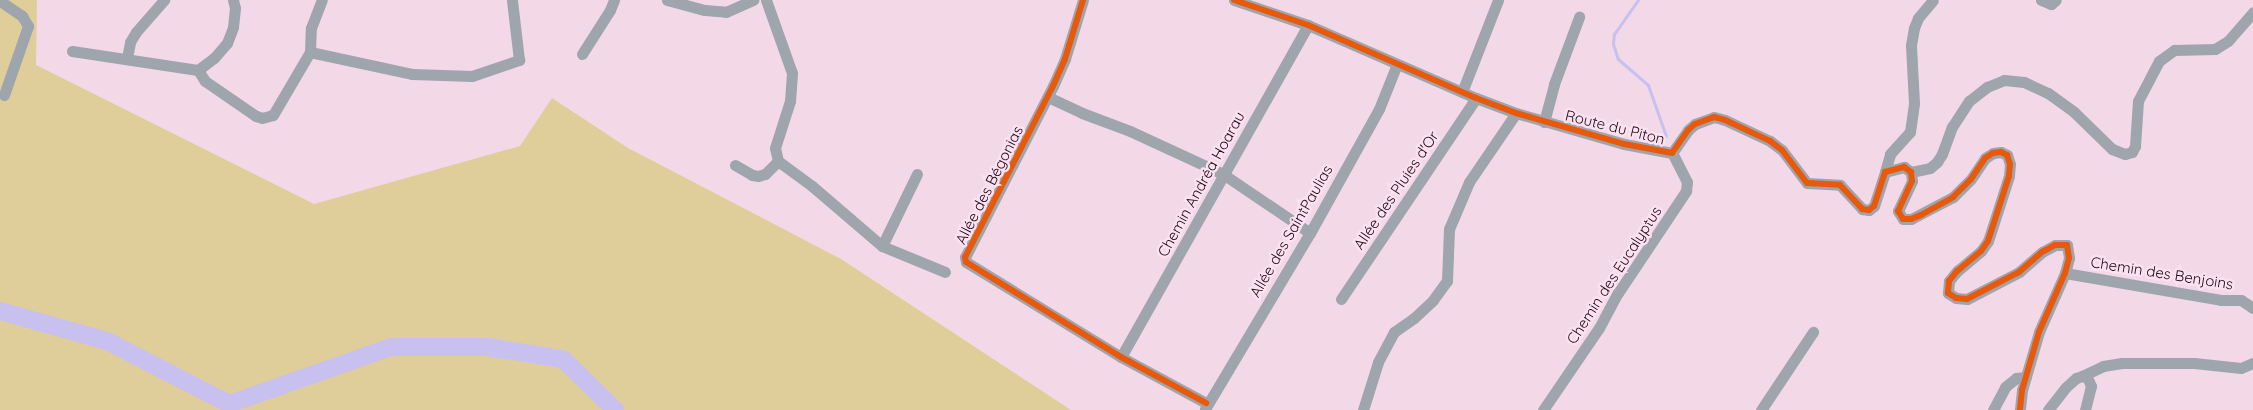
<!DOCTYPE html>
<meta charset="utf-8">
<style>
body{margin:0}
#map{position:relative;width:2253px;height:410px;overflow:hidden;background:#f3d8e8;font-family:Quicksand,sans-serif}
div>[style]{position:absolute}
.green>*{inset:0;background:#e0ce9a}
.stream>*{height:3px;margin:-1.5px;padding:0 1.5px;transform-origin:1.5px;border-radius:1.5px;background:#c8c0ee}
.river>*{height:18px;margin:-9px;padding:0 9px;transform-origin:9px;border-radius:9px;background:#c8c0ee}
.minor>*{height:11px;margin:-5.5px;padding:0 5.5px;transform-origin:5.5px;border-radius:5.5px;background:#9fa5ad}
.cycleway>*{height:6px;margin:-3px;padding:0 3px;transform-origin:3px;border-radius:3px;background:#e8590c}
span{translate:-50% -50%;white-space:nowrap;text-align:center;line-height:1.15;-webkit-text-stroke:5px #fce2f0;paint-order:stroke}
.street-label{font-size:15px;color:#1f0a17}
</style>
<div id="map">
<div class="green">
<i style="clip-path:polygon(0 0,37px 0,36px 65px,314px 204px,520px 146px,552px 98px,628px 148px,841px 259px,1071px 410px,0 410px)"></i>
</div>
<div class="stream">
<i style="left:1638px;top:0;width:42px;rotate:125.2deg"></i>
<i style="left:1614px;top:34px;width:10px;rotate:96deg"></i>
<i style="left:1613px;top:44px;width:16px;rotate:72deg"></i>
<i style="left:1618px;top:59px;width:40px;rotate:41deg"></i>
<i style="left:1648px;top:85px;width:54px;rotate:70.6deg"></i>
</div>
<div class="river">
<i style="left:0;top:311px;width:111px;rotate:15.7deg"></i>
<i style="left:107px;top:341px;width:137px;rotate:27.3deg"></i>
<i style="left:229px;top:404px;width:172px;rotate:-19.4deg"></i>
<i style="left:391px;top:347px;width:97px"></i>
<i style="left:488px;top:347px;width:76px;rotate:9.1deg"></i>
<i style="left:563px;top:359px;width:73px;rotate:44.4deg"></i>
</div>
<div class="minor">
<i style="left:667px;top:0;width:39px;rotate:15deg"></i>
<i style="left:705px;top:10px;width:21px;rotate:5deg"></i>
<i style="left:726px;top:12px;width:30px;rotate:-24deg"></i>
<i style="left:766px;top:0;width:77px;rotate:70.4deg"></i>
<i style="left:792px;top:73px;width:28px;rotate:94deg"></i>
<i style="left:790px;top:101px;width:49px;rotate:107.7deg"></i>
<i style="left:775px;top:148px;width:13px;rotate:77deg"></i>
<i style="left:778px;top:161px;width:42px;rotate:36.3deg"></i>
<i style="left:812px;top:186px;width:92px;rotate:40.6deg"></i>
<i style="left:882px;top:246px;width:68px;rotate:22.4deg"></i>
<i style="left:1083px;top:0;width:62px;rotate:107deg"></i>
<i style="left:1065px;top:59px;width:30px;rotate:114deg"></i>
<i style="left:1053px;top:86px;width:192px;rotate:117.2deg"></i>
<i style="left:965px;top:257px;width:5px;rotate:79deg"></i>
<i style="left:966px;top:262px;width:182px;rotate:31.5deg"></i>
<i style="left:1121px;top:357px;width:97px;rotate:28.4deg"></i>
<i style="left:1234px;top:0;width:78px;rotate:18.7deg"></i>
<i style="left:1308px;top:25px;width:183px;rotate:23.5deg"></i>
<i style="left:1476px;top:98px;width:43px;rotate:20.6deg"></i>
<i style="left:1516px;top:113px;width:112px;rotate:16deg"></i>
<i style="left:1624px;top:144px;width:49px;rotate:10.6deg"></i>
<i style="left:2041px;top:0;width:11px;rotate:22deg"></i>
<i style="left:2051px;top:4px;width:6px;rotate:-39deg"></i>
<i style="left:0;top:1px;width:27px;rotate:34deg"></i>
<i style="left:22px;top:16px;width:12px;rotate:59deg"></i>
<i style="left:28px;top:26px;width:73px;rotate:109.2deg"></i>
<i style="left:72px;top:51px;width:127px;rotate:8.6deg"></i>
<i style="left:198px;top:70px;width:20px;rotate:-37deg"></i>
<i style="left:214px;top:58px;width:20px;rotate:-49deg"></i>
<i style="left:227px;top:43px;width:17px;rotate:-69deg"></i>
<i style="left:233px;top:27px;width:19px;rotate:-84deg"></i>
<i style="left:235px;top:8px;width:8px;rotate:-104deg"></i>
<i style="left:310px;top:52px;width:104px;rotate:12.2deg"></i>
<i style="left:412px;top:74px;width:60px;rotate:1.9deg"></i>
<i style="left:472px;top:76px;width:50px;rotate:-18.8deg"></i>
<i style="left:519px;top:60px;width:60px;rotate:-96.7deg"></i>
<i style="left:582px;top:54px;width:52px;rotate:-57.5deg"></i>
<i style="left:610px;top:10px;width:11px;rotate:-68deg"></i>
<i style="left:127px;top:58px;width:16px;rotate:-79deg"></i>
<i style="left:130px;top:42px;width:12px;rotate:-59deg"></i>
<i style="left:136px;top:32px;width:43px;rotate:-48.8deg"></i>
<i style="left:198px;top:70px;width:13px;rotate:58deg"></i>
<i style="left:205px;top:81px;width:62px;rotate:34.5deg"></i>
<i style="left:256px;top:116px;width:6px;rotate:18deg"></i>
<i style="left:262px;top:118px;width:11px;rotate:-15deg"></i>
<i style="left:273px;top:115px;width:73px;rotate:-59.6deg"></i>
<i style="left:310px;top:52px;width:24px;rotate:-88deg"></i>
<i style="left:311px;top:28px;width:30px;rotate:-69deg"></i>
<i style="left:1462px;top:92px;width:99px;rotate:-68.6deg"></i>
<i style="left:1048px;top:97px;width:38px;rotate:25deg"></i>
<i style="left:1082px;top:113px;width:51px;rotate:20.6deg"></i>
<i style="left:1130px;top:131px;width:102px;rotate:24.8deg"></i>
<i style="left:1223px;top:174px;width:105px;rotate:34.1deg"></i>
<i style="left:1544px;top:122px;width:39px;rotate:-75deg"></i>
<i style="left:1554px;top:84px;width:72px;rotate:-69.5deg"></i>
<i style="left:1672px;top:153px;width:28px;rotate:-55deg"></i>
<i style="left:1688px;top:130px;width:9px;rotate:-41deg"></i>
<i style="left:1695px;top:124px;width:20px;rotate:-20deg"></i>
<i style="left:1714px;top:117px;width:11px;rotate:15deg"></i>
<i style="left:1725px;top:120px;width:50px;rotate:25deg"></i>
<i style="left:1770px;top:141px;width:15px;rotate:37deg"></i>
<i style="left:1782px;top:150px;width:41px;rotate:52.9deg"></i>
<i style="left:1807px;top:183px;width:33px;rotate:3deg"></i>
<i style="left:1840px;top:185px;width:33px;rotate:47deg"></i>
<i style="left:1862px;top:209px;width:7px;rotate:8deg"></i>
<i style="left:1869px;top:210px;width:6px;rotate:-39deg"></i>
<i style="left:1874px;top:206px;width:36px;rotate:-72deg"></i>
<i style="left:1885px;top:172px;width:20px;rotate:-15deg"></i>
<i style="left:1904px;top:167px;width:9px;rotate:36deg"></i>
<i style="left:1911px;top:172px;width:9px;rotate:84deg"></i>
<i style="left:1912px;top:181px;width:33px;rotate:115deg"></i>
<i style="left:1898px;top:211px;width:9px;rotate:58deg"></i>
<i style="left:1903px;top:219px;width:8px"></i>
<i style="left:1911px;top:219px;width:47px;rotate:-27.6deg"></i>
<i style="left:1953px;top:197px;width:25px;rotate:-45deg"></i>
<i style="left:1971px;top:179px;width:25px;rotate:-56deg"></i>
<i style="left:1985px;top:158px;width:9px;rotate:-32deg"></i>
<i style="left:1993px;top:153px;width:8px;rotate:-7deg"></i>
<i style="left:2001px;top:152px;width:7px;rotate:27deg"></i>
<i style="left:2007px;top:155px;width:9px;rotate:72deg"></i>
<i style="left:2010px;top:164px;width:12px;rotate:95deg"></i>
<i style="left:2009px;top:176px;width:68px;rotate:107.9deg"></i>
<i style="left:1988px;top:241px;width:12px;rotate:125deg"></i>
<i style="left:1981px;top:251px;width:31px;rotate:140deg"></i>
<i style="left:1957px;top:271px;width:13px;rotate:129deg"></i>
<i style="left:1949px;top:281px;width:12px;rotate:95deg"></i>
<i style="left:1948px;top:293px;width:9px;rotate:32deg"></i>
<i style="left:1956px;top:298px;width:11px;rotate:5deg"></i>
<i style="left:1967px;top:299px;width:59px;rotate:-27.4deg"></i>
<i style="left:2019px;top:272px;width:30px;rotate:-41deg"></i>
<i style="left:2042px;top:252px;width:15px;rotate:-28deg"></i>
<i style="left:2055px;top:245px;width:12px"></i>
<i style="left:2067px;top:245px;width:13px;rotate:81deg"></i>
<i style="left:2069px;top:258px;width:16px;rotate:105deg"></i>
<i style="left:2065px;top:273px;width:64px;rotate:113.8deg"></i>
<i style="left:2039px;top:332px;width:60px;rotate:106.3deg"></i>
<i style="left:2022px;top:390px;width:20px;rotate:96deg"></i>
<i style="left:735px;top:165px;width:20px;rotate:30deg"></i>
<i style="left:752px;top:175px;width:6px;rotate:9deg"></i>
<i style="left:758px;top:176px;width:7px;rotate:-16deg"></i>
<i style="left:765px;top:174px;width:18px;rotate:-45deg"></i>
<i style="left:1885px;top:172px;width:19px;rotate:-74deg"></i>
<i style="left:1890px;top:154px;width:30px;rotate:-48deg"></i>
<i style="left:1910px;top:132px;width:29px;rotate:-82deg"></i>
<i style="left:1914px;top:103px;width:58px;rotate:-93deg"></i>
<i style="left:1911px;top:45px;width:17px;rotate:-80deg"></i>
<i style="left:1914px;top:28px;width:11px;rotate:-68deg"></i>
<i style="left:1918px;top:18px;width:23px;rotate:-50deg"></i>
<i style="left:1911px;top:172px;width:19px;rotate:-12deg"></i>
<i style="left:1930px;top:168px;width:9px;rotate:-41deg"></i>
<i style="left:1937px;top:162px;width:9px;rotate:-58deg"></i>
<i style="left:1942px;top:154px;width:29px;rotate:-70deg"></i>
<i style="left:1952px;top:127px;width:31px;rotate:-57deg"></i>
<i style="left:1969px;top:101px;width:23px;rotate:-38deg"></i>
<i style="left:1987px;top:87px;width:18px;rotate:-22deg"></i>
<i style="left:2004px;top:80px;width:20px;rotate:6deg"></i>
<i style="left:2024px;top:82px;width:26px;rotate:25deg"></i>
<i style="left:2048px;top:93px;width:32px;rotate:36deg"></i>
<i style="left:2074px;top:112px;width:53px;rotate:44.2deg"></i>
<i style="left:2112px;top:149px;width:14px;rotate:21deg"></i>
<i style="left:2125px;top:154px;width:7px;rotate:-16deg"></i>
<i style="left:2132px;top:152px;width:7px;rotate:-63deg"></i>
<i style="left:2135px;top:146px;width:45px;rotate:-86.2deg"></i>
<i style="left:2138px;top:101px;width:45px;rotate:-62.3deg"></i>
<i style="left:2159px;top:61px;width:19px;rotate:-36deg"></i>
<i style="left:2174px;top:50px;width:41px;rotate:-1.4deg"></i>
<i style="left:2215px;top:49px;width:15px;rotate:-32deg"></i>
<i style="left:2228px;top:41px;width:38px;rotate:-49deg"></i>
<i style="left:882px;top:246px;width:80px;rotate:-64.1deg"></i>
<i style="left:2065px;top:273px;width:158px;rotate:9.8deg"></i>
<i style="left:2221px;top:300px;width:20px"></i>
<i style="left:2241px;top:300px;width:14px;rotate:34deg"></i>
<i style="left:1341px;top:299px;width:242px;rotate:-56.1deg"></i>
<i style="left:1121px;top:357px;width:381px;rotate:-60.6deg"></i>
<i style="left:2082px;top:376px;width:23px;rotate:-25deg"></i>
<i style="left:2103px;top:366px;width:19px;rotate:-9deg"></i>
<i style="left:2122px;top:363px;width:72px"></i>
<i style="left:2194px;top:363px;width:47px;rotate:6.1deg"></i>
<i style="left:2241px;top:368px;width:13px;rotate:-23deg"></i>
<i style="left:1205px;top:409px;width:205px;rotate:-59.2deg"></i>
<i style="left:1310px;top:233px;width:142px;rotate:-60.9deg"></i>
<i style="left:1379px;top:109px;width:48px;rotate:-68.2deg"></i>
<i style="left:1363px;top:410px;width:50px;rotate:-72.6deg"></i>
<i style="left:1378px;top:362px;width:34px;rotate:-62deg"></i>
<i style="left:1394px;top:332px;width:24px;rotate:-35deg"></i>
<i style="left:1414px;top:318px;width:26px;rotate:-43deg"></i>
<i style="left:1433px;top:300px;width:24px;rotate:-54deg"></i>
<i style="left:1447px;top:281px;width:52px;rotate:-87.8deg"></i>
<i style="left:1449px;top:229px;width:51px;rotate:-66.9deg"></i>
<i style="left:1469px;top:182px;width:83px;rotate:-55.7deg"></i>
<i style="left:1543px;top:410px;width:99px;rotate:-55.7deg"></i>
<i style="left:1599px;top:328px;width:40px;rotate:-62deg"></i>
<i style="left:1618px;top:293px;width:123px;rotate:-56.3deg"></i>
<i style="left:1686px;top:191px;width:9px;rotate:-84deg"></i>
<i style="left:1687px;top:182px;width:33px;rotate:-117deg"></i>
<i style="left:1761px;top:410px;width:94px;rotate:-56.3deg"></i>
<i style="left:1993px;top:410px;width:26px;rotate:-62deg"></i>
<i style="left:2005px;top:387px;width:14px;rotate:-39deg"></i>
<i style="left:2016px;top:378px;width:10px;rotate:-6deg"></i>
<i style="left:2048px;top:410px;width:29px;rotate:-52deg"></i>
<i style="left:2066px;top:387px;width:13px;rotate:-42deg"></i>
<i style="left:2076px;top:378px;width:6px;rotate:-18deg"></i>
<i style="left:2082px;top:376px;width:5px;rotate:11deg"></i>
<i style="left:2087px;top:377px;width:10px;rotate:66deg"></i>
<i style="left:2091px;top:386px;width:25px;rotate:104deg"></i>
</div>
<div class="cycleway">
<i style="left:1083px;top:0;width:62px;rotate:107deg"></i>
<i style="left:1065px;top:59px;width:30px;rotate:114deg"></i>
<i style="left:1053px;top:86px;width:192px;rotate:117.2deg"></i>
<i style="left:965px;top:257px;width:5px;rotate:79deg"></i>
<i style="left:966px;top:262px;width:182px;rotate:31.5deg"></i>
<i style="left:1121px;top:357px;width:97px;rotate:28.4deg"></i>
<i style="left:1234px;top:0;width:78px;rotate:18.7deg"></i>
<i style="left:1308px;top:25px;width:183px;rotate:23.5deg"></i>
<i style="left:1476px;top:98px;width:43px;rotate:20.6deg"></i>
<i style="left:1516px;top:113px;width:112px;rotate:16deg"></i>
<i style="left:1624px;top:144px;width:49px;rotate:10.6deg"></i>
<i style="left:1672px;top:153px;width:28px;rotate:-55deg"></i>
<i style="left:1688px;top:130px;width:9px;rotate:-41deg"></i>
<i style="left:1695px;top:124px;width:20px;rotate:-20deg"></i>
<i style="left:1714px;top:117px;width:11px;rotate:15deg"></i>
<i style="left:1725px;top:120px;width:50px;rotate:25deg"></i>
<i style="left:1770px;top:141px;width:15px;rotate:37deg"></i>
<i style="left:1782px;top:150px;width:41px;rotate:52.9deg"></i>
<i style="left:1807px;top:183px;width:33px;rotate:3deg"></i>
<i style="left:1840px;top:185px;width:33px;rotate:47deg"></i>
<i style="left:1862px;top:209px;width:7px;rotate:8deg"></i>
<i style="left:1869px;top:210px;width:6px;rotate:-39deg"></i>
<i style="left:1874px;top:206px;width:36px;rotate:-72deg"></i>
<i style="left:1885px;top:172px;width:20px;rotate:-15deg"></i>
<i style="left:1904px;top:167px;width:9px;rotate:36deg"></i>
<i style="left:1911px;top:172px;width:9px;rotate:84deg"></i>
<i style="left:1912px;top:181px;width:33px;rotate:115deg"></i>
<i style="left:1898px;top:211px;width:9px;rotate:58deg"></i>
<i style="left:1903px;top:219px;width:8px"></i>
<i style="left:1911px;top:219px;width:11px;rotate:-22deg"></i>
<i style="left:1921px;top:215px;width:37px;rotate:-29deg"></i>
<i style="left:1953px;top:197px;width:25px;rotate:-45deg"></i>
<i style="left:1971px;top:179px;width:25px;rotate:-56deg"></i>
<i style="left:1985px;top:158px;width:9px;rotate:-32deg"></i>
<i style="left:1993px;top:153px;width:8px;rotate:-7deg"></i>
<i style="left:2001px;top:152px;width:7px;rotate:27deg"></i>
<i style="left:2007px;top:155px;width:9px;rotate:72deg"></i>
<i style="left:2010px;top:164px;width:12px;rotate:95deg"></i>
<i style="left:2009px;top:176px;width:68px;rotate:107.9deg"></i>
<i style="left:1988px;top:241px;width:12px;rotate:125deg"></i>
<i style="left:1981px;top:251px;width:31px;rotate:140deg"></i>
<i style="left:1957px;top:271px;width:13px;rotate:129deg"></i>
<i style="left:1949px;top:281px;width:12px;rotate:95deg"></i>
<i style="left:1948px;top:293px;width:9px;rotate:32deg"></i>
<i style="left:1956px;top:298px;width:11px;rotate:5deg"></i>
<i style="left:1967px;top:299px;width:59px;rotate:-27.4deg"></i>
<i style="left:2019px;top:272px;width:30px;rotate:-41deg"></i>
<i style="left:2042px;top:252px;width:15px;rotate:-28deg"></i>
<i style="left:2055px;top:245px;width:12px"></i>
<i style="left:2067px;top:245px;width:13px;rotate:81deg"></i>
<i style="left:2069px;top:258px;width:16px;rotate:105deg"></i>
<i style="left:2065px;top:273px;width:64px;rotate:113.8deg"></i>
<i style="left:2039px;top:332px;width:60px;rotate:106.3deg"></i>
<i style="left:2022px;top:390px;width:20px;rotate:96deg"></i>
</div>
<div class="street-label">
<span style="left:1615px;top:127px;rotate:14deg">Route du Piton</span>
<span style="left:1201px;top:184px;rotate:-61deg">Chemin Andréa Hoarau</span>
<span style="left:989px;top:185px;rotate:-63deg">Allée des Bégonias</span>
<span style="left:1396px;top:190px;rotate:-56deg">Allée des Pluies d'Or</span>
<span style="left:1291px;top:231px;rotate:-60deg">Allée des SaintPaulias</span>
<span style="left:2162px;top:273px;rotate:9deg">Chemin des Benjoins</span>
<span style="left:1614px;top:275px;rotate:-57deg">Chemin des Eucalyptus</span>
</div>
</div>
